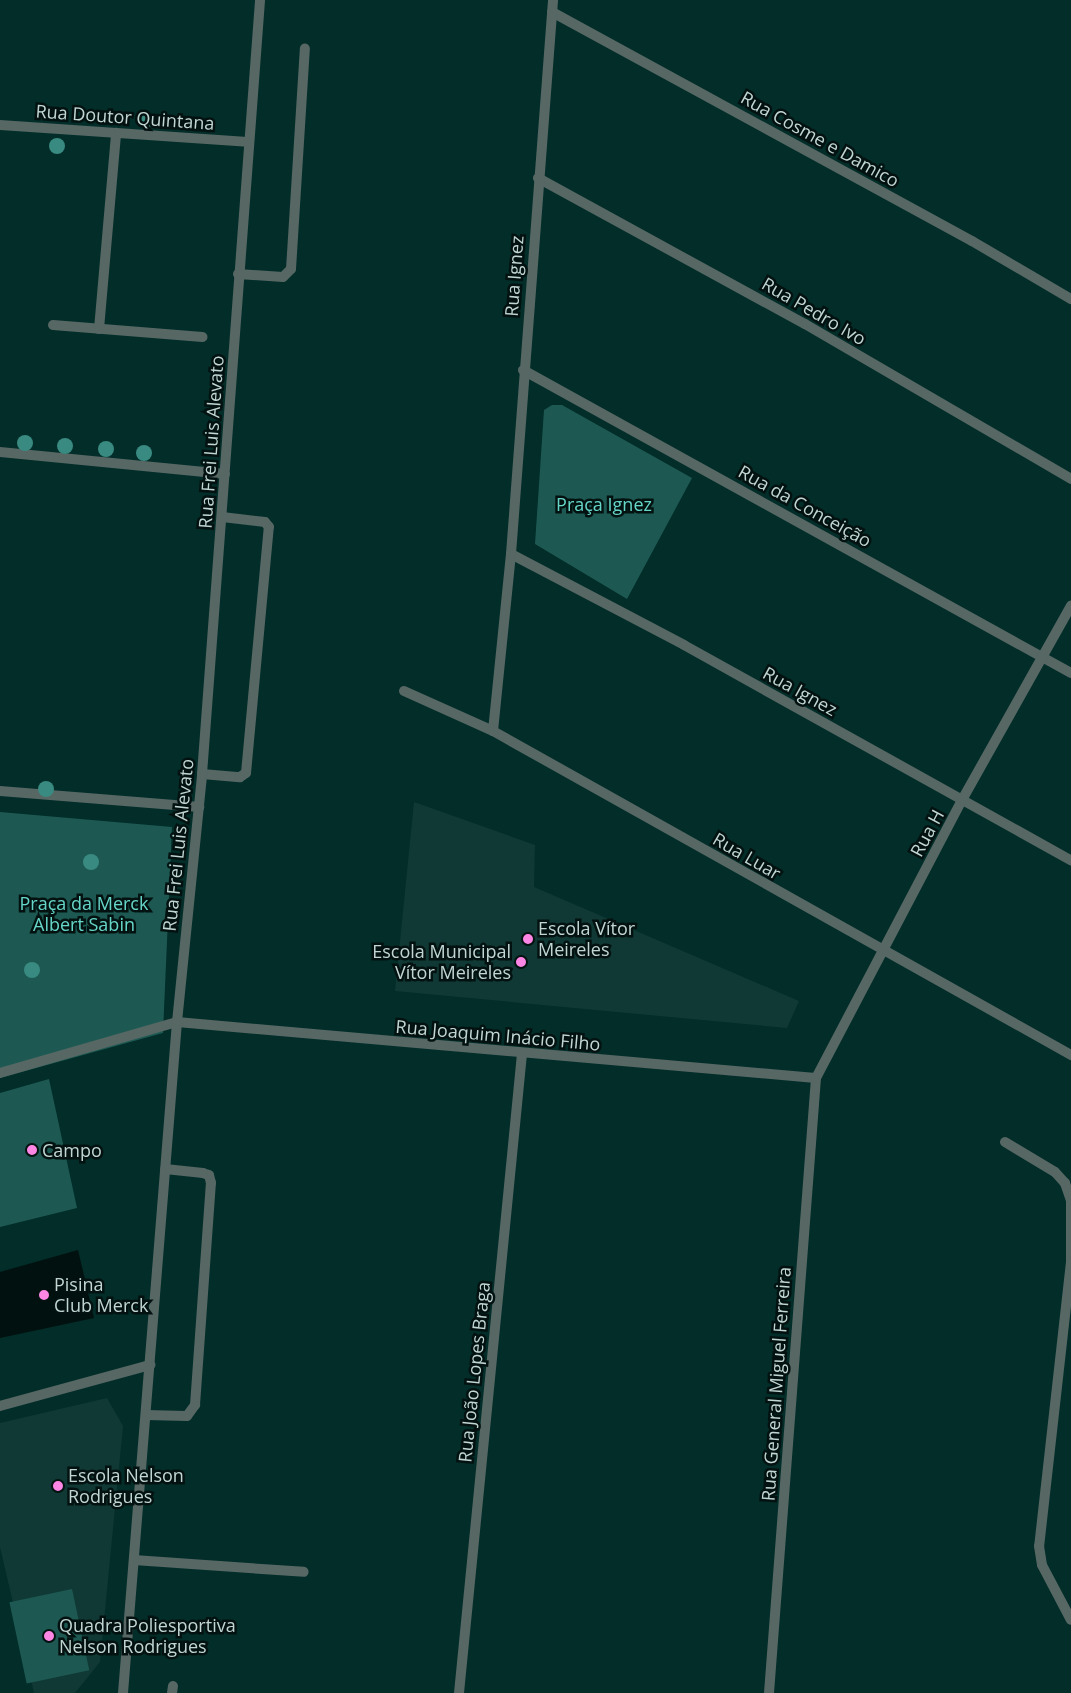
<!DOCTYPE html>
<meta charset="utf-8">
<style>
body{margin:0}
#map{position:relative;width:1071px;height:1693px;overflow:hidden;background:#022d29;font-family:"Open Sans",sans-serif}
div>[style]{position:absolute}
.built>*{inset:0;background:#103935}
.green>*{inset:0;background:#1d5952;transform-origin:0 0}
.water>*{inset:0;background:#00110f}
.service>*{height:10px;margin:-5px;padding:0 5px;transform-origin:5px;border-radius:5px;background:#566764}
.minor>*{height:10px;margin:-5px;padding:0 5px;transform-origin:5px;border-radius:5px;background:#566764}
.trees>*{width:16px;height:16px;margin:-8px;border-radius:50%;background:#398a81}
.dots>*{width:14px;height:14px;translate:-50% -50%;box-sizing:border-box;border:2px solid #031210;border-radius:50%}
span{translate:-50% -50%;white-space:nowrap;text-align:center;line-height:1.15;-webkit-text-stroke:5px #031210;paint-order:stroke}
.street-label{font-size:18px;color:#c1d6d3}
.park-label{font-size:18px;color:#66d6c9}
.poi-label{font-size:18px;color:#c1d6d3}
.left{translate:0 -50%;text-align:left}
.right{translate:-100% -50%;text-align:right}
</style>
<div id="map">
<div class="built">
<i style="clip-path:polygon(414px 802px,535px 845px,534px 887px,799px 1001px,787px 1028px,395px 991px)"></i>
<i style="clip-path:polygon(107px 1398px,123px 1426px,100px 1662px,75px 1693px,34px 1693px,0 1547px,0 1423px)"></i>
</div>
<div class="green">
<i style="clip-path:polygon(552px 405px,562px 405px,692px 478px,627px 599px,535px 544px,544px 410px)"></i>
<i style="clip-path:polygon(0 812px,172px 827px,163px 1033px,0 1078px)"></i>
<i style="clip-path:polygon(49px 1079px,77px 1208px,0 1227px,0 1093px)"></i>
<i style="left:72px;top:1589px;width:83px;height:64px;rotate:78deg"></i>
</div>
<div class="water">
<i style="clip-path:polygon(78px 1250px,94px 1318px,0 1338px,0 1272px)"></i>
</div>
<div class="service">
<i style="left:238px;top:274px;width:45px;rotate:3.8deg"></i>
<i style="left:283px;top:277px;width:11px;rotate:-45deg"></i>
<i style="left:291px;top:269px;width:221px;rotate:-86.4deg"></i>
<i style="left:53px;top:325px;width:150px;rotate:4.6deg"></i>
<i style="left:99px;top:329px;width:197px;rotate:-85deg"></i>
<i style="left:202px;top:774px;width:38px;rotate:5deg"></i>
<i style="left:240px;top:777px;width:7px;rotate:-34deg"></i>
<i style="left:246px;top:773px;width:247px;rotate:-84.7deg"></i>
<i style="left:269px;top:527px;width:6px;rotate:-129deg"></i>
<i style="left:265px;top:522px;width:43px;rotate:-173.4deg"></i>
<i style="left:1005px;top:1142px;width:58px;rotate:31deg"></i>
<i style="left:1055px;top:1172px;width:15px;rotate:48deg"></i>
<i style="left:1065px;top:1183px;width:18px;rotate:71deg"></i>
<i style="left:1071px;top:1200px;width:62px;rotate:90deg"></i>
<i style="left:1071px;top:1262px;width:286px;rotate:96.4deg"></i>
<i style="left:1039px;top:1546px;width:19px;rotate:81deg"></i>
<i style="left:1042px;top:1565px;width:62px;rotate:62.2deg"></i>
<i style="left:146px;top:1415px;width:41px;rotate:1.4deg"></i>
<i style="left:187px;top:1416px;width:14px;rotate:-54deg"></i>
<i style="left:195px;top:1405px;width:223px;rotate:-85.9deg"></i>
<i style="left:211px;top:1183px;width:8px;rotate:-104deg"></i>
<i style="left:209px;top:1175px;width:6px;rotate:-162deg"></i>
<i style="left:203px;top:1173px;width:38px;rotate:-174deg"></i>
<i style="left:134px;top:1560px;width:170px;rotate:4deg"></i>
<i style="left:172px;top:1693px;width:7px;rotate:-82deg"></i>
</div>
<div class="minor">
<i style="left:552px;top:12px;width:478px;rotate:28.6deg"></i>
<i style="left:972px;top:241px;width:115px;rotate:30.4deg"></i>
<i style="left:0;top:125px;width:248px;rotate:3.9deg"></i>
<i style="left:538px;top:178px;width:304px;rotate:28.7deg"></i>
<i style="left:805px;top:324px;width:308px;rotate:30.2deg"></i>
<i style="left:523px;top:370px;width:626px;rotate:28.94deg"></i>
<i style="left:0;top:452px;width:226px;rotate:5.6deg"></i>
<i style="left:511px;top:554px;width:195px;rotate:27.7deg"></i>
<i style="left:684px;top:645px;width:443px;rotate:29.1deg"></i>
<i style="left:404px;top:691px;width:98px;rotate:24.2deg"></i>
<i style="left:493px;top:731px;width:663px;rotate:29.27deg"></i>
<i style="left:493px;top:731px;width:178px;rotate:-84.2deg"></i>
<i style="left:511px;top:554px;width:556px;rotate:-85.66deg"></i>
<i style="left:0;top:791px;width:200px;rotate:4.6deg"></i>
<i style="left:0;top:1073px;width:184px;rotate:-16.1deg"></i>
<i style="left:177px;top:1022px;width:641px;rotate:5.01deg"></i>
<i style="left:0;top:1406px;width:156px;rotate:-15.3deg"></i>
<i style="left:123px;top:1693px;width:673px;rotate:-85.4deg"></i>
<i style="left:177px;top:1022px;width:249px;rotate:-84.2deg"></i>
<i style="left:202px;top:774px;width:776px;rotate:-85.71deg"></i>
<i style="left:459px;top:1693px;width:642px;rotate:-84.37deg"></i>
<i style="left:769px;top:1693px;width:617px;rotate:-85.63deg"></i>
<i style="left:816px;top:1078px;width:314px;rotate:-62.3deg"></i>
<i style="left:962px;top:800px;width:223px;rotate:-60.7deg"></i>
</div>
<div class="trees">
<i style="left:146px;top:120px"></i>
<i style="left:57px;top:146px"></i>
<i style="left:25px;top:443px"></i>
<i style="left:65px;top:446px"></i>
<i style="left:106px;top:449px"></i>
<i style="left:144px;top:453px"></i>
<i style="left:46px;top:789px"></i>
<i style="left:91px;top:862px"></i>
<i style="left:32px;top:970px"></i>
</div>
<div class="dots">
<i style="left:528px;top:939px;background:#fc86e4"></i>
<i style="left:521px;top:962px;background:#fc86e4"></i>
<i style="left:32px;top:1150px;background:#fc86e4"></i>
<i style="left:44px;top:1295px;background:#fc86e4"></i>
<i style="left:58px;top:1486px;background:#fc86e4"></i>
<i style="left:49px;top:1636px;background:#fc86e4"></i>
</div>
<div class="street-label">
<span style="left:125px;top:117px;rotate:4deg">Rua Doutor Quintana</span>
<span style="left:820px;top:139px;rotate:29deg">Rua Cosme e Damico</span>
<span style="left:514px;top:276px;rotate:-86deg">Rua Ignez</span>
<span style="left:814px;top:311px;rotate:30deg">Rua Pedro Ivo</span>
<span style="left:211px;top:442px;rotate:-86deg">Rua Frei Luis Alevato</span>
<span style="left:805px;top:506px;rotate:29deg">Rua da Conceição</span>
<span style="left:800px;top:691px;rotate:29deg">Rua Ignez</span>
<span style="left:927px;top:833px;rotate:-62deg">Rua H</span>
<span style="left:178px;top:845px;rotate:-84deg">Rua Frei Luis Alevato</span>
<span style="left:747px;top:856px;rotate:30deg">Rua Luar</span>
<span style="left:498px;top:1035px;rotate:5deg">Rua Joaquim Inácio Filho</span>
<span style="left:474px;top:1372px;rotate:-84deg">Rua João Lopes Braga</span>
<span style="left:776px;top:1384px;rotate:-86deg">Rua General Miguel Ferreira</span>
</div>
<div class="park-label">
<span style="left:604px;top:504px">Praça Ignez</span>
<span style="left:84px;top:914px">Praça da Merck<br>Albert Sabin</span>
</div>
<div class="poi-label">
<span class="left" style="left:538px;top:939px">Escola Vítor<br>Meireles</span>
<span class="right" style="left:511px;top:962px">Escola Municipal<br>Vítor Meireles</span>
<span class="left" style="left:42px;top:1150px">Campo</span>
<span class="left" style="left:54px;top:1295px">Pisina<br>Club Merck</span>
<span class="left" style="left:68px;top:1486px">Escola Nelson<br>Rodrigues</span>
<span class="left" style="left:59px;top:1636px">Quadra Poliesportiva<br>Nelson Rodrigues</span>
</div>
</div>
